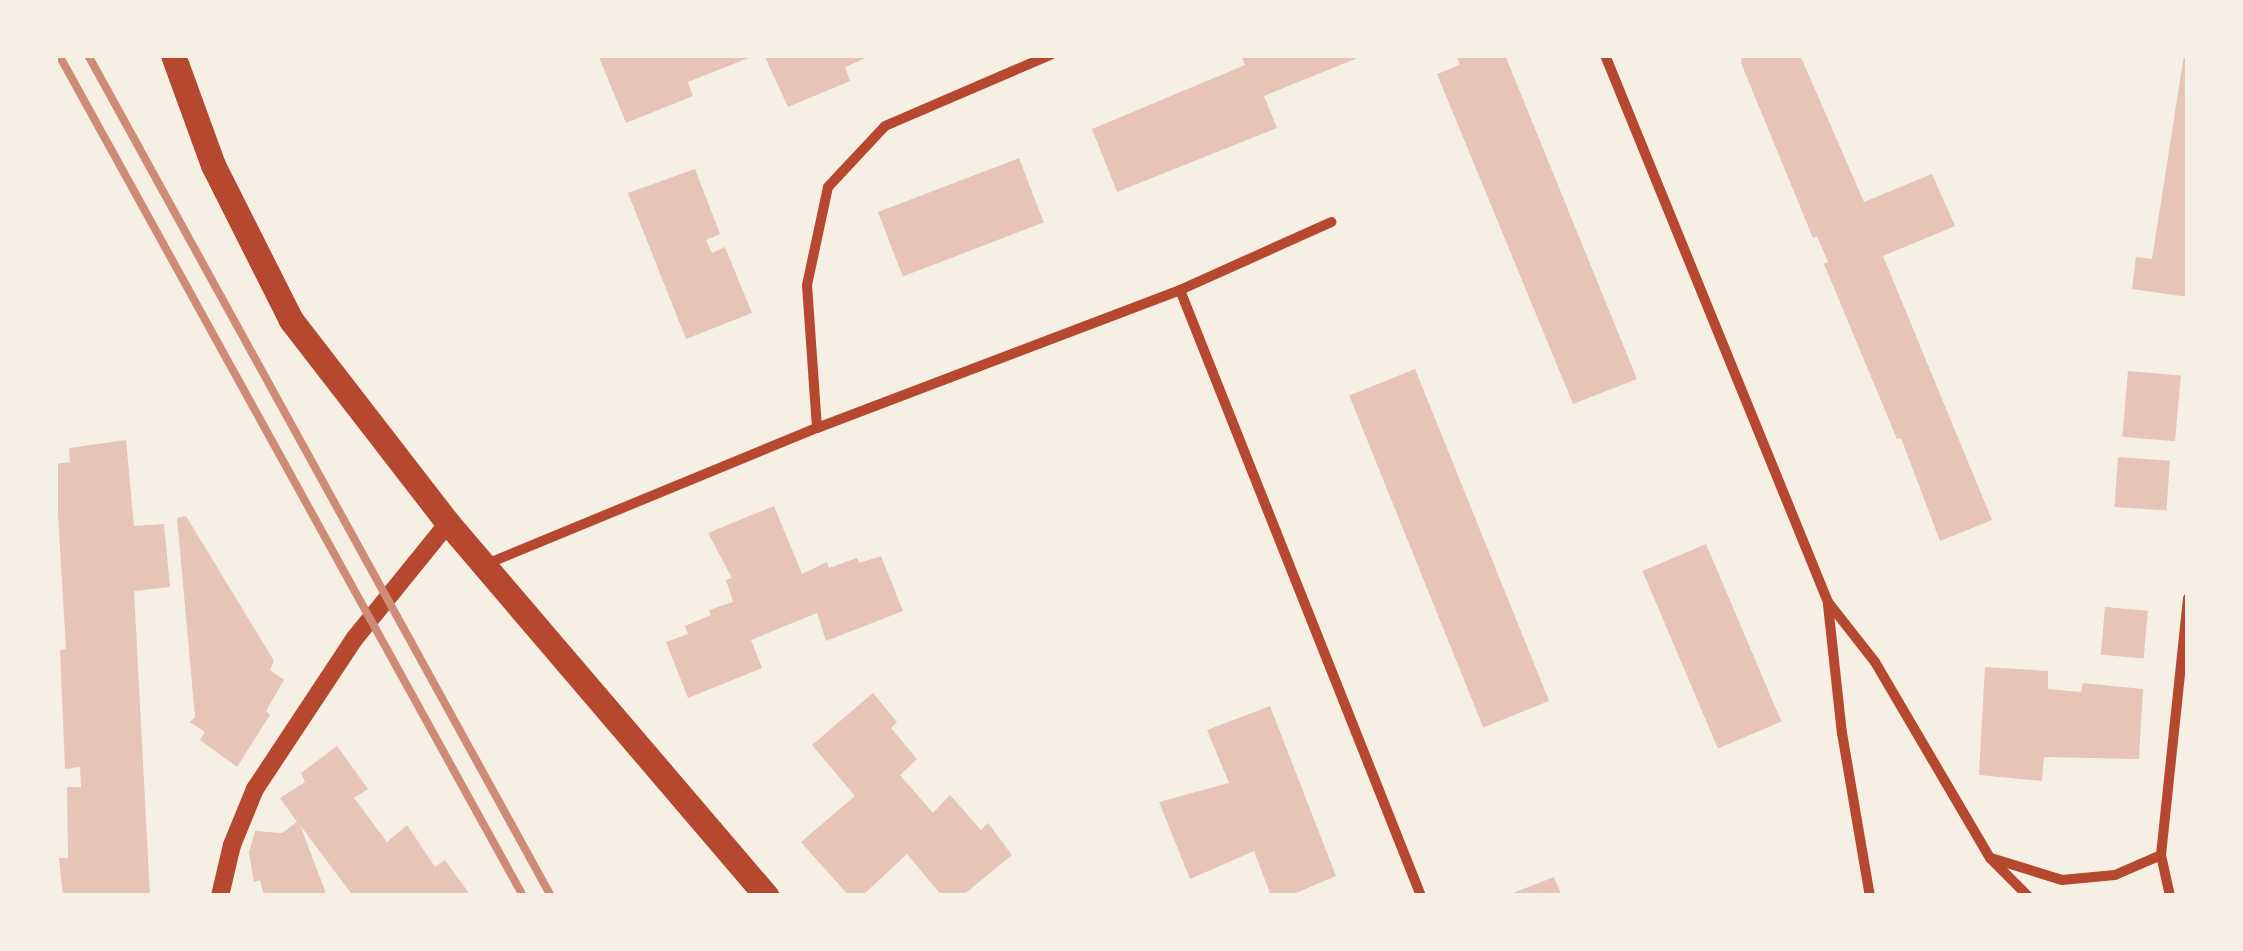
<!DOCTYPE html>
<style>
body{margin:0}
#map{position:relative;width:2243px;height:951px;overflow:hidden;background:#f6efe4;font-family:"PT Sans Narrow",sans-serif}
div>[style]{position:absolute}
.building>*{inset:0;background:#e6c5b7;transform-origin:0 0}
.minor>*{height:10px;margin:-5px;padding:0 5px;transform-origin:5px;border-radius:5px;background:#b5482f}
.tertiary>*{height:18px;margin:-9px;padding:0 9px;transform-origin:9px;border-radius:9px;background:#b5482f}
.primary>*{height:25px;margin:-12.5px;padding:0 12.5px;transform-origin:12.5px;border-radius:12.5px;background:#b5482f}
.rail>*{height:8px;margin:-4px;padding:0 4px;transform-origin:4px;border-radius:4px;background:#cf8b77}
span{translate:-50% -50%;white-space:nowrap;text-align:center;line-height:1.15;-webkit-text-stroke:8px #f6efe4;paint-order:stroke}
.frame{position:absolute;inset:0;border:58px solid #f6efe4;pointer-events:none}
</style>
<div id="map">
<div class="building">
<i style="clip-path:polygon(598px 55px,756px 55px,688px 82px,693px 96px,626px 123px)"></i>
<i style="clip-path:polygon(764px 55px,873px 55px,845px 67px,850px 81px,788px 107px)"></i>
<i style="clip-path:polygon(1241px 55px,1365px 55px,1264px 96px,1277px 128px,1117px 192px,1092px 129px,1245px 65px)"></i>
<i style="clip-path:polygon(1456px 55px,1505px 55px,1637px 379px,1573px 404px,1437px 74px,1460px 65px)"></i>
<i style="clip-path:polygon(1742px 55px,1800px 55px,1864px 202px,1932px 174px,1955px 226px,1883px 256px,1992px 520px,1940px 541px,1901px 438px,1897px 439px,1824px 264px,1828px 262px,1817px 236px,1813px 238px,1741px 63px)"></i>
<i style="clip-path:polygon(2184px 55px,2188px 55px,2188px 297px,2132px 289px,2136px 257px,2152px 259px)"></i>
<i style="left:1019px;top:158px;width:69px;height:151px;rotate:69deg"></i>
<i style="clip-path:polygon(695px 169px,720px 234px,706px 240px,712px 253px,725px 247px,752px 313px,686px 339px,628px 193px)"></i>
<i style="left:1415px;top:369px;width:358px;height:71px;rotate:68deg"></i>
<i style="left:2128px;top:371px;width:53px;height:66px;rotate:5deg"></i>
<i style="clip-path:polygon(126px 440px,134px 526px,164px 524px,170px 587px,134px 591px,150px 896px,63px 896px,59px 858px,68px 858px,67px 787px,81px 787px,80px 767px,65px 769px,60px 650px,66px 649px,55px 464px,70px 462px,69px 448px)"></i>
<i style="left:2118px;top:457px;width:52px;height:50px;rotate:4deg"></i>
<i style="clip-path:polygon(774px 506px,802px 574px,827px 562px,829px 568px,857px 558px,859px 563px,881px 556px,903px 611px,826px 641px,817px 613px,751px 640px,762px 668px,688px 698px,666px 642px,688px 634px,685px 626px,711px 615px,709px 610px,733px 602px,726px 580px,732px 578px,708px 533px)"></i>
<i style="clip-path:polygon(186px 516px,274px 661px,270px 670px,284px 680px,266px 711px,270px 715px,237px 767px,200px 740px,205px 732px,190px 722px,195px 717px,177px 518px)"></i>
<i style="left:1706px;top:544px;width:193px;height:69px;rotate:67deg"></i>
<i style="left:2105px;top:607px;width:43px;height:48px;rotate:5deg"></i>
<i style="clip-path:polygon(1985px 667px,2048px 671px,2048px 689px,2081px 692px,2083px 683px,2143px 689px,2139px 759px,2044px 757px,2042px 781px,1979px 775px)"></i>
<i style="clip-path:polygon(873px 693px,897px 722px,891px 728px,917px 759px,900px 775px,933px 813px,950px 795px,981px 830px,988px 823px,1012px 855px,962px 896px,942px 896px,907px 854px,862px 896px,849px 896px,801px 842px,855px 796px,812px 745px)"></i>
<i style="clip-path:polygon(1270px 706px,1336px 876px,1289px 896px,1271px 896px,1254px 851px,1190px 879px,1159px 802px,1229px 783px,1207px 730px)"></i>
<i style="clip-path:polygon(337px 746px,368px 789px,354px 798px,387px 842px,407px 825px,435px 867px,445px 860px,471px 896px,353px 896px,300px 825px,327px 896px,264px 896px,260px 880px,254px 882px,249px 853px,255px 831px,282px 833px,297px 822px,280px 798px,305px 782px,301px 773px)"></i>
<i style="clip-path:polygon(1554px 877px,1562px 896px,1505px 896px)"></i>
</div>
<div class="minor">
<i style="left:1605px;top:55px;width:591px;rotate:67.82deg"></i>
<i style="left:1828px;top:602px;width:76px;rotate:51.9deg"></i>
<i style="left:1875px;top:662px;width:227px;rotate:59.6deg"></i>
<i style="left:1990px;top:858px;width:54px;rotate:45deg"></i>
<i style="left:1180px;top:290px;width:652px;rotate:68.31deg"></i>
<i style="left:817px;top:428px;width:143px;rotate:-94deg"></i>
<i style="left:807px;top:285px;width:100px;rotate:-77.9deg"></i>
<i style="left:828px;top:187px;width:83px;rotate:-46.9deg"></i>
<i style="left:885px;top:126px;width:180px;rotate:-23.3deg"></i>
<i style="left:484px;top:565px;width:360px;rotate:-22.4deg"></i>
<i style="left:817px;top:428px;width:388px;rotate:-20.8deg"></i>
<i style="left:1180px;top:290px;width:166px;rotate:-24.2deg"></i>
<i style="left:1828px;top:605px;width:129px;rotate:83.8deg"></i>
<i style="left:1842px;top:733px;width:165px;rotate:80.3deg"></i>
<i style="left:1991px;top:858px;width:74px;rotate:17.2deg"></i>
<i style="left:2062px;top:880px;width:53px;rotate:-5.4deg"></i>
<i style="left:2115px;top:875px;width:50px;rotate:-23.5deg"></i>
<i style="left:2170px;top:896px;width:42px;rotate:-102.4deg"></i>
<i style="left:2161px;top:855px;width:258px;rotate:-84deg"></i>
</div>
<div class="tertiary">
<i style="left:220px;top:896px;width:52px;rotate:-76.8deg"></i>
<i style="left:232px;top:845px;width:61px;rotate:-67.7deg"></i>
<i style="left:255px;top:789px;width:181px;rotate:-56.5deg"></i>
<i style="left:355px;top:638px;width:148px;rotate:-51deg"></i>
</div>
<div class="primary">
<i style="left:173px;top:55px;width:117px;rotate:70deg"></i>
<i style="left:213px;top:165px;width:174px;rotate:63.3deg"></i>
<i style="left:291px;top:320px;width:257px;rotate:52.3deg"></i>
<i style="left:448px;top:523px;width:491px;rotate:49.5deg"></i>
</div>
<div class="rail">
<i style="left:59px;top:55px;width:961px;rotate:61.11deg"></i>
<i style="left:88px;top:55px;width:960px;rotate:61.17deg"></i>
</div>
<div class="frame"></div>
</div>
